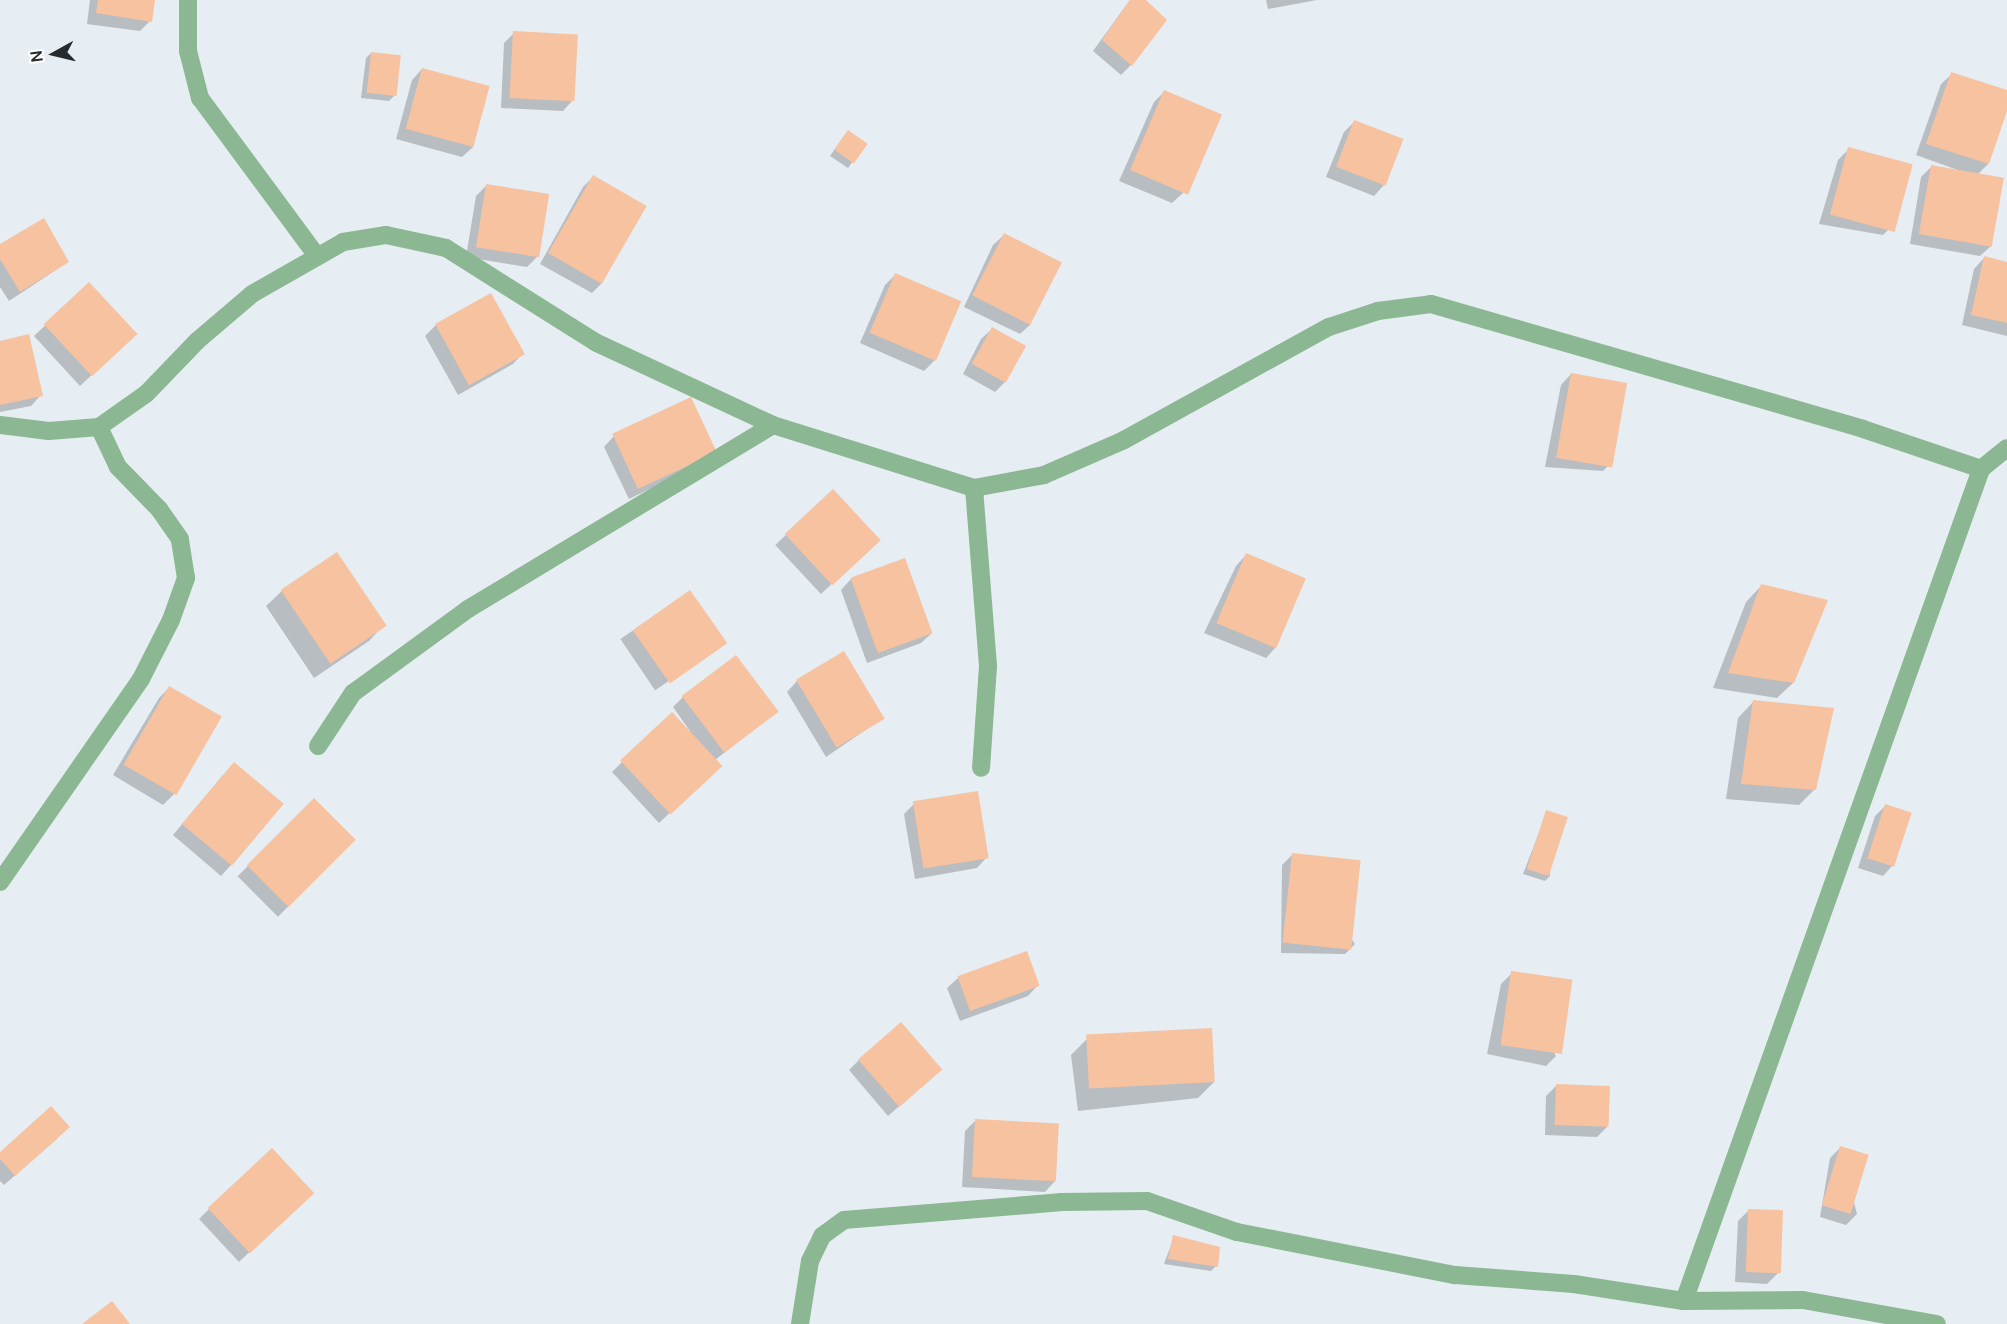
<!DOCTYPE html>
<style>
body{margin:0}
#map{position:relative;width:2007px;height:1324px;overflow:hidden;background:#e6edf3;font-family:Manrope,sans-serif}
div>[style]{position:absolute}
.shadow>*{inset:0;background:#0003;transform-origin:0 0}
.building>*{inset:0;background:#f7c29f;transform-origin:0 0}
.minor>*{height:18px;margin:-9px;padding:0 9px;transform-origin:9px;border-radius:9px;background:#8bb792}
span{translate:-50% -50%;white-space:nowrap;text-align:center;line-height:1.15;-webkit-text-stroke:4.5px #fff;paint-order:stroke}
.north{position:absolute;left:24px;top:24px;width:60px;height:60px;-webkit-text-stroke:4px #fff;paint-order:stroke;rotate:262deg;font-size:16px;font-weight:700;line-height:24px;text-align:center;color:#282b2d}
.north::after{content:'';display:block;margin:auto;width:21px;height:27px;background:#282b2d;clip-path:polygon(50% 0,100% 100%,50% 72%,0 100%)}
</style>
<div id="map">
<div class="shadow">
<i style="clip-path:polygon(90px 0,153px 0,150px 21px,140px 31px,87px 24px)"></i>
<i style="clip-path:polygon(1130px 0,1144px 0,1131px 65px,1121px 75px,1093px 51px)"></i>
<i style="clip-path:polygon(1266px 0,1317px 0,1268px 9px)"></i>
<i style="clip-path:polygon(514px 33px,573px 100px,563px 111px,501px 108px,504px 43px)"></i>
<i style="clip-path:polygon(371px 53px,394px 96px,389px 101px,361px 98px,366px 58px)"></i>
<i style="clip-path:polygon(422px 69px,488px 87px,473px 147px,462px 157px,396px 139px,412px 80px)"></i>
<i style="clip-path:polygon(1952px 74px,2007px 91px,2007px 106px,1988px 164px,1977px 175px,1991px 246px,1980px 256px,1910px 244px,1921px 177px,1931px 167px,1969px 174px,1916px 155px,1941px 84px)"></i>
<i style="clip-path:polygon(1164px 92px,1220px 115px,1183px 193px,1172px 203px,1119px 181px,1154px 102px)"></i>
<i style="clip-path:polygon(1354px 122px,1384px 185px,1374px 196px,1326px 177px,1344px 132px)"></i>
<i style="clip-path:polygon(844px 136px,866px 144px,848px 168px,830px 156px)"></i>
<i style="clip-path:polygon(1849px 149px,1893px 225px,1883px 235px,1819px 224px,1838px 160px)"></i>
<i style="clip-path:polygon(593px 177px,602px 283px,592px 293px,540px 264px,583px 187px)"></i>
<i style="clip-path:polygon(487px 185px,538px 256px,527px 267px,466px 257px,476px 196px)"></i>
<i style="clip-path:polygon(1004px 235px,1031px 324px,1020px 334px,964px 307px,993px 245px)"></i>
<i style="clip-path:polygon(0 246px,68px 262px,9px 301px,0 287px)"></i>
<i style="clip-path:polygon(1984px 258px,2007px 263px,2007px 336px,1962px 325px,1974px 269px)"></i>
<i style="clip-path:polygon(895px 275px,959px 302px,934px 361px,924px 371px,860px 343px,885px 285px)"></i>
<i style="clip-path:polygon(89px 284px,125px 344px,80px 386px,34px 336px)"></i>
<i style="clip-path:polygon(436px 325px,523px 353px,513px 364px,458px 395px,425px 336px)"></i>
<i style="clip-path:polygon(992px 329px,1006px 381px,995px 392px,963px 374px,981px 339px)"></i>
<i style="clip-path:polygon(0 343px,41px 395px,31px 406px,0 412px)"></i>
<i style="clip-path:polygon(1571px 374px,1614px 460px,1603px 471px,1545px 467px,1561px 385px)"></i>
<i style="clip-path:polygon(614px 436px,705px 462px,629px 499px,604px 447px)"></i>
<i style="left:833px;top:491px;width:67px;height:79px;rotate:47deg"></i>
<i style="clip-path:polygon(1246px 555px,1276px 647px,1266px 658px,1204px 633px,1236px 566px)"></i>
<i style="clip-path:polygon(905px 560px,932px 633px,921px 643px,867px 663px,841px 590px,851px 579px)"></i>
<i style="clip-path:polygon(1761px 586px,1793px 683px,1777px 698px,1713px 688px,1746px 602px)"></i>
<i style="clip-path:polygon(282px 591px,384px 625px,369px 641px,314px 678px,266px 606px)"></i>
<i style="left:690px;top:592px;width:62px;height:84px;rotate:56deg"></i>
<i style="clip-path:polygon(797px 681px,883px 718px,826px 757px,787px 692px)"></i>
<i style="clip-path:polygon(170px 687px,174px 794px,163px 805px,113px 775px,159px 698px)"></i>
<i style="clip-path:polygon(683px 697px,777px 711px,715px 760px,709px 776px,659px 823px,612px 772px,622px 762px,690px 731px,673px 707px)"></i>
<i style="clip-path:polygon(1753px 702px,1815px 789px,1799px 805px,1726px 799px,1738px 718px)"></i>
<i style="clip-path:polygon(223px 775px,231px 865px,221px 876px,173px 835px)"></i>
<i style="left:314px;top:800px;width:57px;height:108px;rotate:45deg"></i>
<i style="clip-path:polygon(914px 804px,987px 857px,977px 868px,915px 879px,904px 814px)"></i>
<i style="clip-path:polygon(1886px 805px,1893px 865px,1883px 876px,1858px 868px,1875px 816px)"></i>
<i style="clip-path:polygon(1547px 812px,1550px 876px,1545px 881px,1523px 874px)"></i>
<i style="clip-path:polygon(1293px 854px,1355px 944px,1345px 954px,1281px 953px,1282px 865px)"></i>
<i style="clip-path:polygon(1512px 973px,1556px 1056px,1546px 1066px,1487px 1054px,1501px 984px)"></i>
<i style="clip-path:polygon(958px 978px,1038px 985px,1028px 996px,960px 1021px,947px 988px)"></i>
<i style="clip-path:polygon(1087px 1039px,1214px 1082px,1198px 1098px,1078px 1111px,1071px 1055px)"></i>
<i style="clip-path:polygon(859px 1060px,929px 1080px,888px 1116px,849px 1070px)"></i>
<i style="clip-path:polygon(1556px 1086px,1607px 1127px,1597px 1137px,1545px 1135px,1546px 1096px)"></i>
<i style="clip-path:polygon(975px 1121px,1055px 1181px,1045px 1192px,962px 1187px,965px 1131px)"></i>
<i style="clip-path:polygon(58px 1138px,4px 1185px,0 1181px,0 1154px)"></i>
<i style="clip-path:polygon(1840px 1148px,1857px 1214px,1846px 1225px,1820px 1217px,1830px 1158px)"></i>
<i style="clip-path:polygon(312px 1192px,239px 1262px,199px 1219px,209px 1209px)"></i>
<i style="clip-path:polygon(1749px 1210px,1778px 1273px,1767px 1284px,1735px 1282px,1738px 1221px)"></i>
<i style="clip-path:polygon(1174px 1237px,1216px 1266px,1211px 1271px,1164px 1264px)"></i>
</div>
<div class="building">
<i style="clip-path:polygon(98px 0,155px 0,152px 22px,96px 13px)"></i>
<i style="clip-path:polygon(1130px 0,1146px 0,1167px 20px,1132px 66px,1102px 40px)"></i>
<i style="left:513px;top:31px;width:65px;height:67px;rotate:3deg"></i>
<i style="left:371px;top:52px;width:30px;height:41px;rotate:6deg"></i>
<i style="left:422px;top:68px;width:70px;height:63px;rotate:15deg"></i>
<i style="clip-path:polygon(1951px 72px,2007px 90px,2007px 111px,1989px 164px,1926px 144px)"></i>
<i style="left:1164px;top:90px;width:63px;height:87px;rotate:23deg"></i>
<i style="left:1354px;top:120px;width:53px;height:50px;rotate:21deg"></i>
<i style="left:848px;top:130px;width:24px;height:24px;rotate:35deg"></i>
<i style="left:1848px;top:147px;width:67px;height:70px;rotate:15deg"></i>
<i style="left:1931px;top:165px;width:74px;height:70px;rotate:10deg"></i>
<i style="left:593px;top:175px;width:62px;height:90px;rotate:30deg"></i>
<i style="left:486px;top:184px;width:64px;height:64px;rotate:9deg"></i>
<i style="clip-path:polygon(44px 218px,69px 262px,20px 292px,0 259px,0 244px)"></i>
<i style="left:1004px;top:233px;width:65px;height:70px;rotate:27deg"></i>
<i style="clip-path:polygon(1984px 256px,2007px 262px,2007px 323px,1971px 315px)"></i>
<i style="left:895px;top:273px;width:72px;height:65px;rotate:23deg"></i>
<i style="left:89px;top:282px;width:71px;height:62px;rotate:47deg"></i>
<i style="left:491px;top:293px;width:70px;height:64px;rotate:61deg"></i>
<i style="left:992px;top:327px;width:39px;height:42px;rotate:29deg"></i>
<i style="clip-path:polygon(29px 334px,43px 396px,0 405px,0 341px)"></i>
<i style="left:1571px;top:373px;width:57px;height:86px;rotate:10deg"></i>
<i style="left:691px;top:397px;width:61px;height:87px;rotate:65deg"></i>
<i style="left:833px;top:489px;width:70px;height:66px;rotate:47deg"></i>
<i style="left:337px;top:552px;width:89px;height:68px;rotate:56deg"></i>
<i style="left:1246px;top:553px;width:65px;height:76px;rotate:23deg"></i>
<i style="left:905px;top:558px;width:80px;height:58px;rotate:70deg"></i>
<i style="clip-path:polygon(1761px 584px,1828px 600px,1794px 683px,1728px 673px)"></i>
<i style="left:690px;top:590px;width:65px;height:70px;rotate:55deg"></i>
<i style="left:844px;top:651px;width:79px;height:56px;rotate:59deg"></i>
<i style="left:736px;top:655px;width:71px;height:68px;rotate:53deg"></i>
<i style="left:169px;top:686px;width:61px;height:91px;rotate:30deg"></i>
<i style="clip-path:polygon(1753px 700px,1834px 708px,1816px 790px,1741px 784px)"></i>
<i style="left:672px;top:712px;width:74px;height:71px;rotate:47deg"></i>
<i style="left:234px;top:762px;width:65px;height:81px;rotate:40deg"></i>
<i style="left:978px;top:791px;width:68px;height:66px;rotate:81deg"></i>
<i style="left:314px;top:798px;width:59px;height:95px;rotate:45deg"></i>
<i style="left:1885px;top:804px;width:28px;height:57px;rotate:18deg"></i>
<i style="left:1546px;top:810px;width:23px;height:62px;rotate:18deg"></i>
<i style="left:1292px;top:853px;width:69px;height:90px;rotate:6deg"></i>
<i style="left:1027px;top:951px;width:37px;height:74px;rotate:70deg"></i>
<i style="left:1511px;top:971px;width:62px;height:75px;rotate:8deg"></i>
<i style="left:901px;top:1022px;width:63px;height:57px;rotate:49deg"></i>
<i style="left:1212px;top:1028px;width:54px;height:126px;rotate:87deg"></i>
<i style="left:1556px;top:1084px;width:54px;height:41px;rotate:2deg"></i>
<i style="clip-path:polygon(51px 1106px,70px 1127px,15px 1176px,0 1159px,0 1152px)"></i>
<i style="left:975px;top:1119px;width:84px;height:58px;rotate:3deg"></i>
<i style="left:1840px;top:1146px;width:30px;height:62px;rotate:17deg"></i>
<i style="left:272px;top:1148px;width:62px;height:88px;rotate:47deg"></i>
<i style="left:1748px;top:1209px;width:35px;height:63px;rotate:2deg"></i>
<i style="clip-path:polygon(1173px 1235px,1220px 1247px,1218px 1267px,1168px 1259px)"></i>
<i style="clip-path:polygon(112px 1301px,130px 1324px,82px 1324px)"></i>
</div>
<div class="minor">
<i style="left:188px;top:0;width:51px;rotate:90deg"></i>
<i style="left:188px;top:51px;width:49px;rotate:75.7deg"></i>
<i style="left:200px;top:98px;width:195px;rotate:53.5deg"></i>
<i style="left:0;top:425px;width:49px;rotate:7deg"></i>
<i style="left:49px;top:431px;width:50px;rotate:-4.6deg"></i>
<i style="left:974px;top:488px;width:179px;rotate:85.5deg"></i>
<i style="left:988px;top:666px;width:102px;rotate:93.9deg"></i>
<i style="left:318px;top:746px;width:64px;rotate:-56.6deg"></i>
<i style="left:353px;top:693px;width:142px;rotate:-36.1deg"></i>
<i style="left:468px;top:609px;width:356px;rotate:-31.1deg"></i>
<i style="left:0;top:882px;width:247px;rotate:-55.2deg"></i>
<i style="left:141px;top:679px;width:66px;rotate:-63deg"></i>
<i style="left:171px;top:620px;width:45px;rotate:-70.3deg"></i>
<i style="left:186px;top:578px;width:39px;rotate:-99deg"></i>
<i style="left:180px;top:539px;width:37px;rotate:-125deg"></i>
<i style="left:159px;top:509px;width:59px;rotate:-134.3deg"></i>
<i style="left:118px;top:467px;width:44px;rotate:-115.4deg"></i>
<i style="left:99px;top:427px;width:57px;rotate:-35.1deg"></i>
<i style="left:146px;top:394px;width:74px;rotate:-46.1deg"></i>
<i style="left:197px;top:341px;width:72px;rotate:-40.5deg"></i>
<i style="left:252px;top:294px;width:105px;rotate:-29.7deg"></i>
<i style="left:343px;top:242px;width:44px;rotate:-9.2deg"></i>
<i style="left:386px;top:235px;width:61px;rotate:12.2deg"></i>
<i style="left:446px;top:248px;width:178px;rotate:32.2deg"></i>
<i style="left:597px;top:343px;width:194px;rotate:25deg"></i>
<i style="left:773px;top:425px;width:211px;rotate:17.4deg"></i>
<i style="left:974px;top:488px;width:71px;rotate:-10.5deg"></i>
<i style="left:1044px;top:475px;width:87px;rotate:-23.6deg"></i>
<i style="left:1124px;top:440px;width:234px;rotate:-28.9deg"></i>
<i style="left:1329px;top:327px;width:52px;rotate:-18.1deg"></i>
<i style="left:1378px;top:311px;width:53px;rotate:-7.5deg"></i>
<i style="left:1431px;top:304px;width:450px;rotate:16.1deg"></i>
<i style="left:1863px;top:429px;width:125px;rotate:18.7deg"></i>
<i style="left:1981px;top:469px;width:33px;rotate:-39deg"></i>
<i style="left:1684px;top:1301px;width:883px;rotate:-70.35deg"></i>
<i style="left:800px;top:1324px;width:64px;rotate:-81deg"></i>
<i style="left:810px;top:1261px;width:28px;rotate:-64deg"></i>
<i style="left:822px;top:1236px;width:27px;rotate:-36deg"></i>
<i style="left:844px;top:1220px;width:219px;rotate:-4.7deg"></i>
<i style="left:1062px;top:1202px;width:85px;rotate:-0.7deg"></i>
<i style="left:1147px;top:1201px;width:95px;rotate:19deg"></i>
<i style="left:1237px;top:1232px;width:222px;rotate:11.2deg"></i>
<i style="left:1455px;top:1275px;width:119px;rotate:4.3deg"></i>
<i style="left:1574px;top:1284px;width:111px;rotate:8.8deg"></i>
<i style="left:1684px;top:1301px;width:119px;rotate:-0.5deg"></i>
<i style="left:1803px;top:1300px;width:136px;rotate:10.2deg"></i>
</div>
<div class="north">N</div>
</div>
